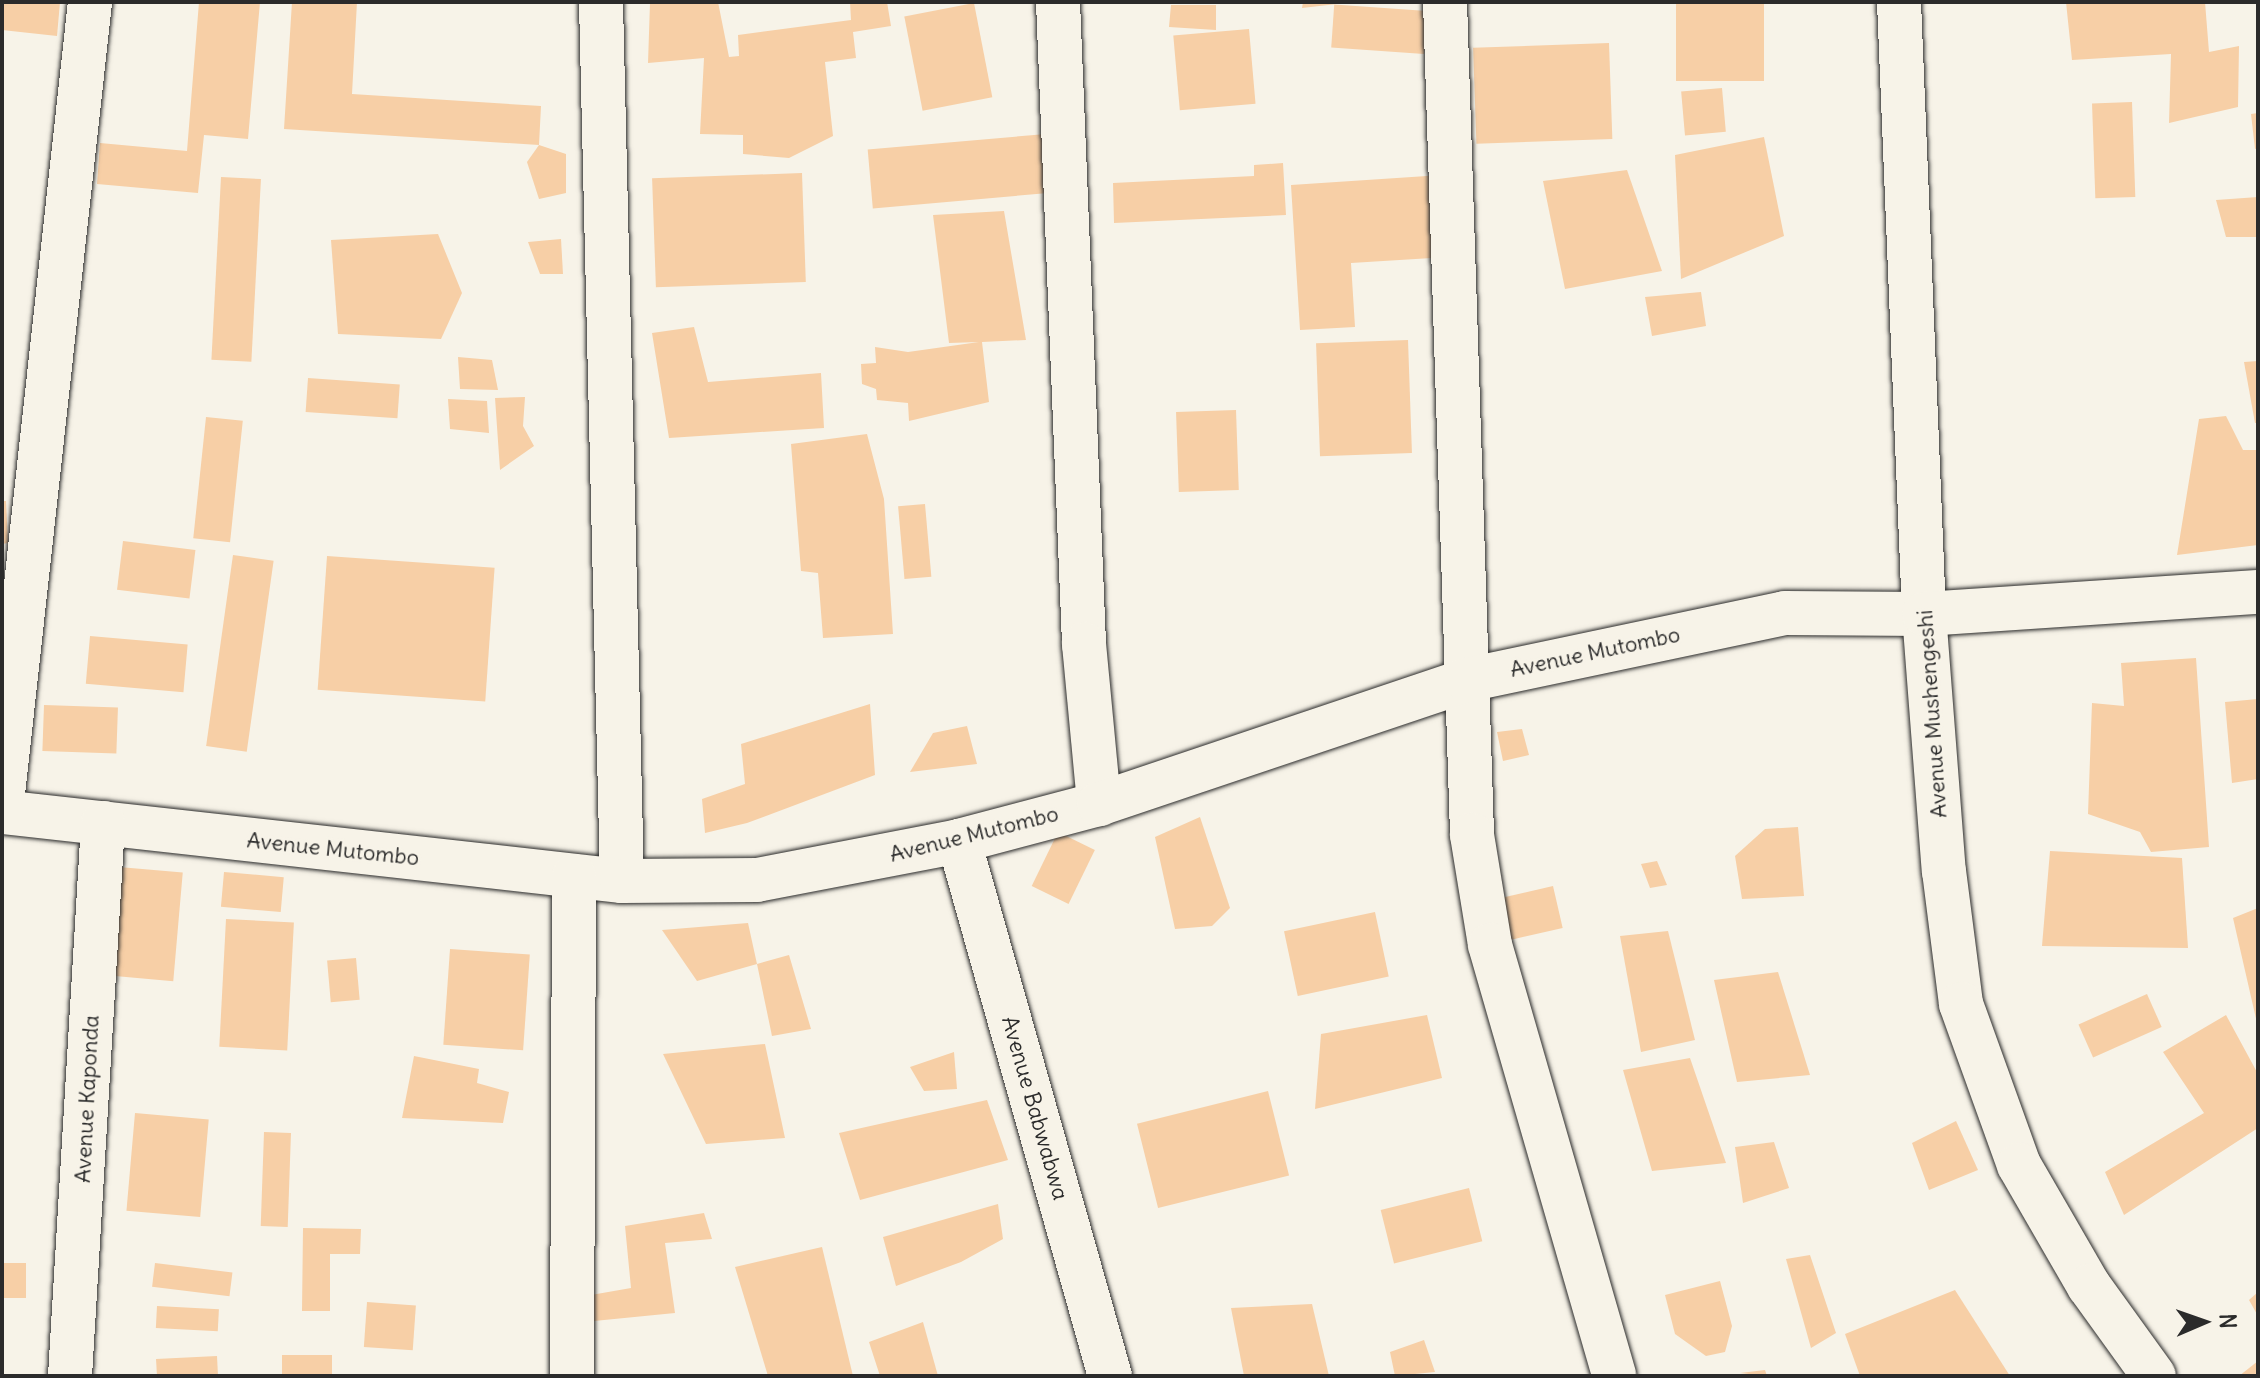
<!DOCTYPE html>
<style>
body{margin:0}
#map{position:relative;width:2260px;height:1378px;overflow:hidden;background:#f7f3e8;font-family:Delius,sans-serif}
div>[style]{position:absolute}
.building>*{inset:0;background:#f7cfa6;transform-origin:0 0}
.roads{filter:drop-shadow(0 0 2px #2b2b2b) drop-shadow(0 0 2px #2b2b2b)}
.street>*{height:44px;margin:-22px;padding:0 22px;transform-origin:22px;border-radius:22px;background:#f7f3e8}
span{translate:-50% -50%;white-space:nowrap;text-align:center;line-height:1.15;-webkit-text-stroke:6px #f7f3e8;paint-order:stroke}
.street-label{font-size:22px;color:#2b2b2b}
.frame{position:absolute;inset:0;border:4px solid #2b2b2b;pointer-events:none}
.north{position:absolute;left:2164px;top:1282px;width:80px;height:80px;-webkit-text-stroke:6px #f7f3e8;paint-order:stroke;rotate:88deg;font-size:22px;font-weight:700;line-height:32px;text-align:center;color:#2b2b2b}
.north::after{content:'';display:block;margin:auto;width:28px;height:36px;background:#2b2b2b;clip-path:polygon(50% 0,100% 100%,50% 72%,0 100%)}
</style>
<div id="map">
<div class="building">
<i style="clip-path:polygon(2px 2px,60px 2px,57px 36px,2px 30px)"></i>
<i style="clip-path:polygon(199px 2px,260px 2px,248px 139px,204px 135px,198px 193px,97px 184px,100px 143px,187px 151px)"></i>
<i style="clip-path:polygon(292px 2px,357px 2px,352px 94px,541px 106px,539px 145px,284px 129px)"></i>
<i style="clip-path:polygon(718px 2px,729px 57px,739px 56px,738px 35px,851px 20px,850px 2px,887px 2px,891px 26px,853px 32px,856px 58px,825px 62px,833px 136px,789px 158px,743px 154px,743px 135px,700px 134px,704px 58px,648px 63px,650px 3px)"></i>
<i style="clip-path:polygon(1303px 2px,1337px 2px,1337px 4px,1302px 8px)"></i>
<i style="left:1676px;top:2px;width:88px;height:79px"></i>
<i style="clip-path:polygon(2066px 2px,2205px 2px,2209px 52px,2239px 46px,2238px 107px,2169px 123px,2171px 54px,2072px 60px)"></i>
<i style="left:974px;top:3px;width:96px;height:71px;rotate:79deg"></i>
<i style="clip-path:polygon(1171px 5px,1216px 5px,1216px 30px,1169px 27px)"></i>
<i style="left:1427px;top:11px;width:43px;height:93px;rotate:94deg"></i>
<i style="left:1249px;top:29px;width:75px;height:76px;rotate:85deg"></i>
<i style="left:1609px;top:43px;width:96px;height:136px;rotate:88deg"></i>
<i style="left:1722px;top:88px;width:44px;height:41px;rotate:85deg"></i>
<i style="left:2132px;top:102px;width:95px;height:40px;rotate:88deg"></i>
<i style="clip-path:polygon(2258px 113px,2258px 148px,2255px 149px,2251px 114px)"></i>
<i style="left:1046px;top:134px;width:59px;height:179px;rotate:85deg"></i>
<i style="clip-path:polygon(1764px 137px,1784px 236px,1681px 279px,1675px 155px)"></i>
<i style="clip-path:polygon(539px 145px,566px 154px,566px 193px,539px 199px,527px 162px)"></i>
<i style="clip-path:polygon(1283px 163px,1286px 215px,1114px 223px,1113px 183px,1254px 176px,1254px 165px)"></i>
<i style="clip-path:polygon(1627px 170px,1662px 271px,1565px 289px,1543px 181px)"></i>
<i style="left:802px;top:173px;width:109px;height:150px;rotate:88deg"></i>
<i style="clip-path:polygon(1442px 175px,1448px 257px,1351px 263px,1355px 327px,1300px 330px,1291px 185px)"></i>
<i style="left:221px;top:177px;width:40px;height:183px;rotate:3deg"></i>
<i style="clip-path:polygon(2258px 197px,2258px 237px,2226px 237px,2216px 200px)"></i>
<i style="clip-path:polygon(1004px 211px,1026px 340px,982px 342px,989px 402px,909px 421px,908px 403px,877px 400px,876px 389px,862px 384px,861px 364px,876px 363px,875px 347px,908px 352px,979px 342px,949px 343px,933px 215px)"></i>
<i style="clip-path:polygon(438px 234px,462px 293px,441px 339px,338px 334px,331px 240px)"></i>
<i style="clip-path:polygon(561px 239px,563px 274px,540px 274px,528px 242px)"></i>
<i style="clip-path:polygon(1701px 292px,1706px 326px,1652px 336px,1645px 297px)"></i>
<i style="clip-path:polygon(694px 327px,708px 382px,821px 373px,824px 428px,669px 438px,652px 333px)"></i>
<i style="left:1408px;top:340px;width:113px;height:92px;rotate:88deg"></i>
<i style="clip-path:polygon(458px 357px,492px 360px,498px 390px,460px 389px)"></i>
<i style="clip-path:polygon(2258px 361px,2258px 423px,2255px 423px,2244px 362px)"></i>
<i style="left:308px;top:378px;width:92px;height:34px;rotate:4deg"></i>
<i style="clip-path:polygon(525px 397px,523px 426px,534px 446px,500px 470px,495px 398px)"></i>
<i style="clip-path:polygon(448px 399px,487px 401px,489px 433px,450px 429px)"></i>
<i style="left:1236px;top:410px;width:80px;height:60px;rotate:88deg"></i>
<i style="clip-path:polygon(2226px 416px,2243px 450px,2258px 450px,2258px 545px,2177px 555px,2199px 419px)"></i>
<i style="left:206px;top:417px;width:37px;height:122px;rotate:6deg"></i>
<i style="clip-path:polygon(867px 434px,884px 499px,893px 634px,823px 638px,818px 573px,801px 571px,791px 444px)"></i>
<i style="clip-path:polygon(2px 501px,6px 501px,8px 543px,2px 544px)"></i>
<i style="left:925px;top:504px;width:73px;height:27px;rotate:85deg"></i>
<i style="left:123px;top:541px;width:73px;height:49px;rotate:7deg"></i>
<i style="left:233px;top:555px;width:41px;height:193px;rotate:8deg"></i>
<i style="left:327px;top:556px;width:168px;height:134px;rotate:4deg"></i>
<i style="left:90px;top:636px;width:98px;height:48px;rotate:5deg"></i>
<i style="clip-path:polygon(2196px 658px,2209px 847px,2151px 852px,2140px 832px,2088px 814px,2092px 703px,2124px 706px,2121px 663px)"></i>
<i style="clip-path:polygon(2258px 699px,2258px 779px,2232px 783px,2225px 702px)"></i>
<i style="clip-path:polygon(870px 704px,875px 775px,747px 823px,705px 833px,702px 799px,745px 784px,741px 744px)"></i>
<i style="left:44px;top:705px;width:74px;height:46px;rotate:2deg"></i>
<i style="clip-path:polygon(967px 726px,977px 764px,910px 772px,933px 733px)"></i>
<i style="clip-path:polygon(1522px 729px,1529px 755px,1503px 761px,1497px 732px)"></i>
<i style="clip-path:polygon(1200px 817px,1230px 908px,1212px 926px,1175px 929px,1155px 837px)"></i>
<i style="clip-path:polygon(1798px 827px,1804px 896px,1742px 899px,1735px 856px,1765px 829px)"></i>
<i style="left:1058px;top:832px;width:41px;height:60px;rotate:26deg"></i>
<i style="clip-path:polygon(2050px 851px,2182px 858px,2188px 948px,2042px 946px)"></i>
<i style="clip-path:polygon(1657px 861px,1667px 885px,1650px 888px,1641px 864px)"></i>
<i style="left:119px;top:867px;width:64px;height:109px;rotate:5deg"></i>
<i style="left:224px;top:872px;width:60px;height:35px;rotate:5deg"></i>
<i style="left:1553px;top:886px;width:43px;height:59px;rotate:77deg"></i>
<i style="clip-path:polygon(2258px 908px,2258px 1023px,2257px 1023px,2233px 918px)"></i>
<i style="left:1375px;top:912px;width:66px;height:93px;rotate:78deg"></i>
<i style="left:226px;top:919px;width:68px;height:128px;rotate:3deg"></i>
<i style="clip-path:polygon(748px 923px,757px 964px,697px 981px,662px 930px)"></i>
<i style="clip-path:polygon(1668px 931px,1695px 1040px,1641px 1052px,1620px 936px)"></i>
<i style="left:450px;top:949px;width:80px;height:96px;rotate:4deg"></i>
<i style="clip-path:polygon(789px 955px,811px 1029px,772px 1036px,757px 964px)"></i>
<i style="left:356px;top:958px;width:42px;height:29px;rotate:85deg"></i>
<i style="clip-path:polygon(1778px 972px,1810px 1075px,1737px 1082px,1714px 980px)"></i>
<i style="left:2147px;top:994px;width:36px;height:75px;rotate:66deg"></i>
<i style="clip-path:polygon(1427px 1015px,1442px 1078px,1315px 1109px,1321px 1034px)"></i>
<i style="clip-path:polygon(2226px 1015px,2258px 1074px,2258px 1128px,2124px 1215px,2105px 1172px,2204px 1113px,2163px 1052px)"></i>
<i style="clip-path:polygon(765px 1044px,785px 1138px,706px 1144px,663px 1054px)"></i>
<i style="clip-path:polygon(954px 1052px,957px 1089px,924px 1091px,910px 1067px)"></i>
<i style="clip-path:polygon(414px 1056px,479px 1069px,477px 1083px,509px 1092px,503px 1123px,402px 1118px)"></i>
<i style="clip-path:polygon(1690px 1058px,1726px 1163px,1652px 1171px,1623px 1070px)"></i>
<i style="left:1268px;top:1091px;width:87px;height:135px;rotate:76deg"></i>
<i style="clip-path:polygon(987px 1100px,1008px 1160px,860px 1200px,839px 1133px)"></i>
<i style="left:135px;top:1113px;width:74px;height:98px;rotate:5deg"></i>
<i style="clip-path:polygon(1956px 1121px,1978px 1170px,1929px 1190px,1912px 1143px)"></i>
<i style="left:264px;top:1132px;width:27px;height:94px;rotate:2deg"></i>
<i style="clip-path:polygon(1774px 1142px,1789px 1188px,1743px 1203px,1735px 1147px)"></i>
<i style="left:1469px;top:1188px;width:55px;height:91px;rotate:76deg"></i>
<i style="clip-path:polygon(998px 1204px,1003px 1239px,961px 1262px,896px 1286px,883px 1237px)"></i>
<i style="clip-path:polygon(704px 1213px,712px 1239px,665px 1243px,675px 1313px,594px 1321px,591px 1295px,631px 1288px,625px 1226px)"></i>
<i style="clip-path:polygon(303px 1228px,361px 1229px,360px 1254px,330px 1254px,330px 1311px,302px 1311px)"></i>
<i style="clip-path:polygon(822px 1247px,853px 1376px,768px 1376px,735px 1267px)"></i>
<i style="clip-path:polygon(1810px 1255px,1836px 1333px,1811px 1348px,1786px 1259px)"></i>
<i style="left:2px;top:1263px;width:24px;height:35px"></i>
<i style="left:155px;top:1263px;width:78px;height:24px;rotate:7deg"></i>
<i style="clip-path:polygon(1720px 1281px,1732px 1326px,1725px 1352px,1706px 1356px,1675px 1334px,1665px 1295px)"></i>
<i style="clip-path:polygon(1955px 1290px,2010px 1376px,1860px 1376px,1845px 1334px)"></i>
<i style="clip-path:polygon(2258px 1292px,2258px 1316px,2249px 1300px)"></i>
<i style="left:367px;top:1302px;width:49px;height:45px;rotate:4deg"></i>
<i style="clip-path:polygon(1312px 1304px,1329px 1376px,1244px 1376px,1231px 1308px)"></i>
<i style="left:157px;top:1306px;width:62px;height:22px;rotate:3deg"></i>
<i style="clip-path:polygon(923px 1322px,938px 1376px,880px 1376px,869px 1342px)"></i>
<i style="clip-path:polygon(1424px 1340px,1435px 1372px,1395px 1376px,1390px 1352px)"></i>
<i style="left:282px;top:1355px;width:50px;height:21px"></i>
<i style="clip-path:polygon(217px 1356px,218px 1376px,157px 1376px,156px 1359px)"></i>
<i style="clip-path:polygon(2258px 1361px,2258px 1376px,2239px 1376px)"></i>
<i style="clip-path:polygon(1765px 1370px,1767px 1376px,1740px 1373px)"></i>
</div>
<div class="roads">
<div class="street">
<i style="left:601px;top:2px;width:879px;rotate:88.63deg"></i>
<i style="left:1058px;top:2px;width:643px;rotate:87.68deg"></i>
<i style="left:1084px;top:644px;width:161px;rotate:84.6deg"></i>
<i style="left:1445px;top:2px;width:833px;rotate:88.14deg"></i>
<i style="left:1472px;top:835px;width:111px;rotate:80.7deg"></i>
<i style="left:1490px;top:945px;width:448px;rotate:73.9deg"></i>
<i style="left:1899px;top:2px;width:613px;rotate:87.66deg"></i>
<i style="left:1924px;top:614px;width:258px;rotate:85.6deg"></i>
<i style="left:1944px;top:871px;width:134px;rotate:82.7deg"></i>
<i style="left:1961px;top:1004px;width:171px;rotate:70.2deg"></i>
<i style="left:2019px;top:1165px;width:140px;rotate:60deg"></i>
<i style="left:2089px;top:1286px;width:111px;rotate:54.2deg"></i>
<i style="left:2px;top:803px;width:806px;rotate:-83.73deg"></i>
<i style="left:2px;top:812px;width:624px;rotate:6.35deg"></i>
<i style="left:622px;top:881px;width:135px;rotate:-0.4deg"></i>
<i style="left:757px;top:880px;width:206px;rotate:-10.9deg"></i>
<i style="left:959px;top:841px;width:145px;rotate:-14.8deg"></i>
<i style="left:1099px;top:804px;width:388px;rotate:-18.6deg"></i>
<i style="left:1467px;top:680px;width:325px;rotate:-11.9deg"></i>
<i style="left:1785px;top:613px;width:139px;rotate:0.4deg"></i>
<i style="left:1924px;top:614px;width:335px;rotate:-3.8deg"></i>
<i style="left:959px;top:841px;width:556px;rotate:74.24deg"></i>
<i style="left:70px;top:1376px;width:554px;rotate:-86.58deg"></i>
<i style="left:572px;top:1376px;width:500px;rotate:-89.77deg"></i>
</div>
</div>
<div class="street-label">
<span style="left:1595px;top:652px;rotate:-12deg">Avenue Mutombo</span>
<span style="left:1932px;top:714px;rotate:-94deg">Avenue Mushengeshi</span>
<span style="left:974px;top:834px;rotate:-14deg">Avenue Mutombo</span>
<span style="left:333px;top:849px;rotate:6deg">Avenue Mutombo</span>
<span style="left:87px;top:1099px;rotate:-87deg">Avenue Kaponda</span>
<span style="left:1035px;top:1108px;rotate:74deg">Avenue Babwabwa</span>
</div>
<div class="frame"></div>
<div class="north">N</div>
</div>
